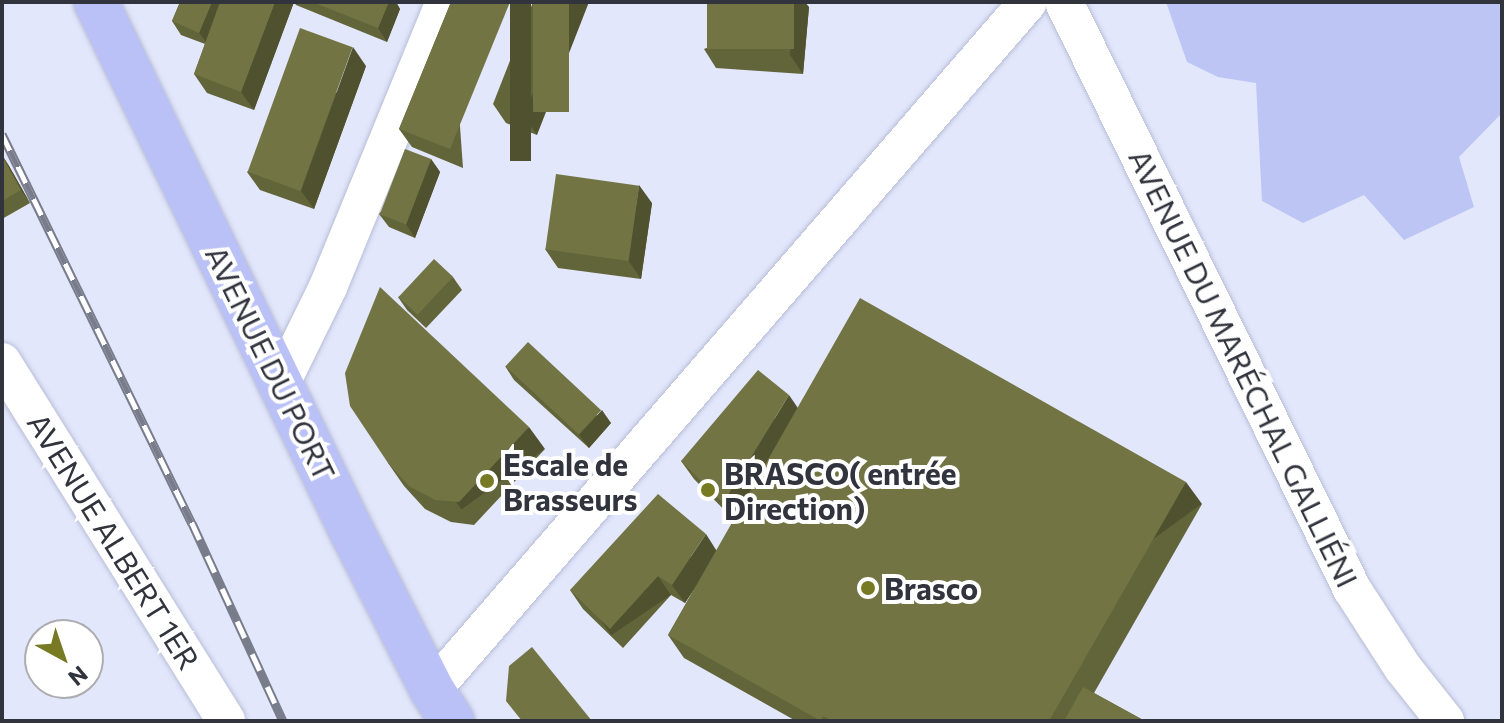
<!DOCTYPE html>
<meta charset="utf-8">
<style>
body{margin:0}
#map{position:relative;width:1504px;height:723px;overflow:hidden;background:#e2e7fc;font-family:Commissioner,sans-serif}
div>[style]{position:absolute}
.green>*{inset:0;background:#bcc5f4}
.roads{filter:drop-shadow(0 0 2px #b8bdd6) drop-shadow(0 0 2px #b8bdd6)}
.minor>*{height:38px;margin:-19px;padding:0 19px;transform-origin:19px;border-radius:19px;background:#fff}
.primary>*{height:44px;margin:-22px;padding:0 22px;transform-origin:22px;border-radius:22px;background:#b9c1f7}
.rail>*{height:9px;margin-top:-4.5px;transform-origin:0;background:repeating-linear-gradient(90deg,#fff 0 18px,#797c8b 0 36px);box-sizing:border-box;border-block:2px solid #797c8b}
.wall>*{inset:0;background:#62653a}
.shaded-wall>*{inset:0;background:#50522f;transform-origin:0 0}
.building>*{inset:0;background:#727543;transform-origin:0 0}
.dots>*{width:22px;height:22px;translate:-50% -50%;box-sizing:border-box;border:4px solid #fff;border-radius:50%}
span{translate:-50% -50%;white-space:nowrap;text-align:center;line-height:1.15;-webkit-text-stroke:8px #fff;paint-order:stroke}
.street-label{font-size:30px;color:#31333d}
.poi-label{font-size:30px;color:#31333d;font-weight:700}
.left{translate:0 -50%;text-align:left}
.frame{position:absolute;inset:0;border:4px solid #31333d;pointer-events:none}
.north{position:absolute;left:24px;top:619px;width:80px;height:80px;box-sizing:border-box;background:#fff;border:2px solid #adadb1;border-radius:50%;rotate:140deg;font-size:22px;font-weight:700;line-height:32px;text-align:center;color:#31333d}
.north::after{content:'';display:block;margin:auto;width:28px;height:36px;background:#777a22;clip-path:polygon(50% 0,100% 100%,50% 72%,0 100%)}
</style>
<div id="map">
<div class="green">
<i style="clip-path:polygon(1166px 2px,1502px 2px,1502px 113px,1459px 157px,1474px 207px,1404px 240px,1364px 195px,1303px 223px,1262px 201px,1256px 83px,1218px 77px,1187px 62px)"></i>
</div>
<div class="roads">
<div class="minor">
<i style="left:1064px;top:2px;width:654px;rotate:63.87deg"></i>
<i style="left:1352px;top:589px;width:94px;rotate:57.2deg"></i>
<i style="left:1403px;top:668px;width:68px;rotate:51.6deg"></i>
<i style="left:2px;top:362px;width:423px;rotate:58deg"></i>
<i style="left:281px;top:383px;width:107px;rotate:-63.9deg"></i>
<i style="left:328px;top:287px;width:308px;rotate:-67.7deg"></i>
<i style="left:432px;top:690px;width:910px;rotate:-49.1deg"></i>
</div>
<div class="primary">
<i style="left:96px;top:2px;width:589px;rotate:64.22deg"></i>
<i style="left:352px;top:532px;width:177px;rotate:63.1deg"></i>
<i style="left:432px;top:690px;width:37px;rotate:57deg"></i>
</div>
</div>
<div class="rail">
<i style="left:2px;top:134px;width:433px;rotate:64deg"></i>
<i style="left:192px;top:523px;width:218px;rotate:65.3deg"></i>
</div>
<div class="wall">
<i style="clip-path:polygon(180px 2px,396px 2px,400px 9px,387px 42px,296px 5px,294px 2px,254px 110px,207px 93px,194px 74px,205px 44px,181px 35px,172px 21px)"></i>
<i style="clip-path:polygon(451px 2px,463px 168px,412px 147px,399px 129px)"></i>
<i style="clip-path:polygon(533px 2px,537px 135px,506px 123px,493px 104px)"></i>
<i style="clip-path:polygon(809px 7px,803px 74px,716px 68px,704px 49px)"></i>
<i style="clip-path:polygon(366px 66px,314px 209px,260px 190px,247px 172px)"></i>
<i style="clip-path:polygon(2px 155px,9px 166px,30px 203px,2px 219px)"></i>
<i style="clip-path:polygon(431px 159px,440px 172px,415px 238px,389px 227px,379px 214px)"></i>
<i style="clip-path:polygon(652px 203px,641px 279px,558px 268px,545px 249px)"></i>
<i style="clip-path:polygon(453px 277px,462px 290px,426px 328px,407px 310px,398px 297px)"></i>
<i style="clip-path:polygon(505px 366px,611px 423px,589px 448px,514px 380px)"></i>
<i style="clip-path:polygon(798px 408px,1202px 504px,1094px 693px,1145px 721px,796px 721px,684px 658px,668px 635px,696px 586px,685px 603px,671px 595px,623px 648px,583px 609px,570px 590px,717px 550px,734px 520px,694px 479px,681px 461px)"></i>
<i style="clip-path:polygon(545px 449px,474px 525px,451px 522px,425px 509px,404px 486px,388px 463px)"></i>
</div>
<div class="shaded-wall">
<i style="clip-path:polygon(212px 2px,226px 2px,209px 46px,199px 33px)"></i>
<i style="clip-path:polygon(275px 2px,294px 2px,254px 110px,241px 92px)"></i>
<i style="clip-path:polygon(389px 2px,396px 2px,400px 9px,387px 42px,378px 28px)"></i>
<i style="left:510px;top:2px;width:21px;height:159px"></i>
<i style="clip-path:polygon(569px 2px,589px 2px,537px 135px,524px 116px)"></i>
<i style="clip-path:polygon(794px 2px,805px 2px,809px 7px,803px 74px,790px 55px)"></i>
<i style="clip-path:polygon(353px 47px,366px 66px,314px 209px,301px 191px)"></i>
<i style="clip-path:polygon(2px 155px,9px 166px,30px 203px,21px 190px)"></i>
<i style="clip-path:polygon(431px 159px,440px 172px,415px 238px,406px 224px)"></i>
<i style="clip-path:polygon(639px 185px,652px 203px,641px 279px,628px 260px)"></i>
<i style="clip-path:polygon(789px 395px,802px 414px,736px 521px,723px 503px)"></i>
<i style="clip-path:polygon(602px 410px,611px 423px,589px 448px,579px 435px)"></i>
<i style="left:529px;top:427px;width:27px;height:103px;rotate:54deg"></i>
<i style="left:1186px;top:482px;width:27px;height:275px;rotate:54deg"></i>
<i style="clip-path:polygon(706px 534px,718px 553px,685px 603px,672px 585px)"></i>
<i style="left:658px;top:576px;width:23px;height:72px;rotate:56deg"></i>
</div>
<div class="building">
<i style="clip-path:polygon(180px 2px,212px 2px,199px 33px,172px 21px)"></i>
<i style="clip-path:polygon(220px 2px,275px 2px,241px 92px,194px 74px)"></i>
<i style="clip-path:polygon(312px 2px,389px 2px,378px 28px)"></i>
<i style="clip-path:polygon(451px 2px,510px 2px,450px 149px,399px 129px)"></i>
<i style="left:533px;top:2px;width:36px;height:110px"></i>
<i style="left:707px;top:2px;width:87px;height:47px"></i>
<i style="left:300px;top:28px;width:56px;height:153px;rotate:20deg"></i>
<i style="left:405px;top:149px;width:28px;height:70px;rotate:21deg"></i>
<i style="clip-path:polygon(2px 156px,21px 190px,2px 201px)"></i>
<i style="left:556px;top:174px;width:84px;height:76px;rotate:8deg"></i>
<i style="left:434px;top:259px;width:26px;height:52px;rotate:43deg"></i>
<i style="clip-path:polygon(380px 287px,529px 427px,459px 502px,435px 500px,409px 486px,388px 463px,350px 406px,345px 373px)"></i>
<i style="clip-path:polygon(860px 298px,1186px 482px,1049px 721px,833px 721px,823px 716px,821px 721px,668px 635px)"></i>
<i style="left:528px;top:342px;width:100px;height:33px;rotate:43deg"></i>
<i style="clip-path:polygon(758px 370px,789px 395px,723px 503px,681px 461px)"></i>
<i style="clip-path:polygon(658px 494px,706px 534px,672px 585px,658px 576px,610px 629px,570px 590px)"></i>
<i style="clip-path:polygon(532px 647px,592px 721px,522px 721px,506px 701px,509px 666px)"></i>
<i style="clip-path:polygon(1083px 687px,1145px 721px,1064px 721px)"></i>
</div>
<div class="dots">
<i style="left:487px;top:481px;background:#777a22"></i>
<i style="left:708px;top:490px;background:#777a22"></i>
<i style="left:868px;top:588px;background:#777a22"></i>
</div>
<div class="street-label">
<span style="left:271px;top:363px;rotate:64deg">AVENUE DU PORT</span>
<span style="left:1244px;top:368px;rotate:64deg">AVENUE DU MARÉCHAL GALLIÉNI</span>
<span style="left:114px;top:541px;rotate:58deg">AVENUE ALBERT 1ER</span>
</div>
<div class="poi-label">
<span class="left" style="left:503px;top:481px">Escale de<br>Brasseurs</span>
<span class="left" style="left:724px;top:490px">BRASCO( entrée<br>Direction)</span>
<span class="left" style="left:884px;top:588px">Brasco</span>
</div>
<div class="frame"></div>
<div class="north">N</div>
</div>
